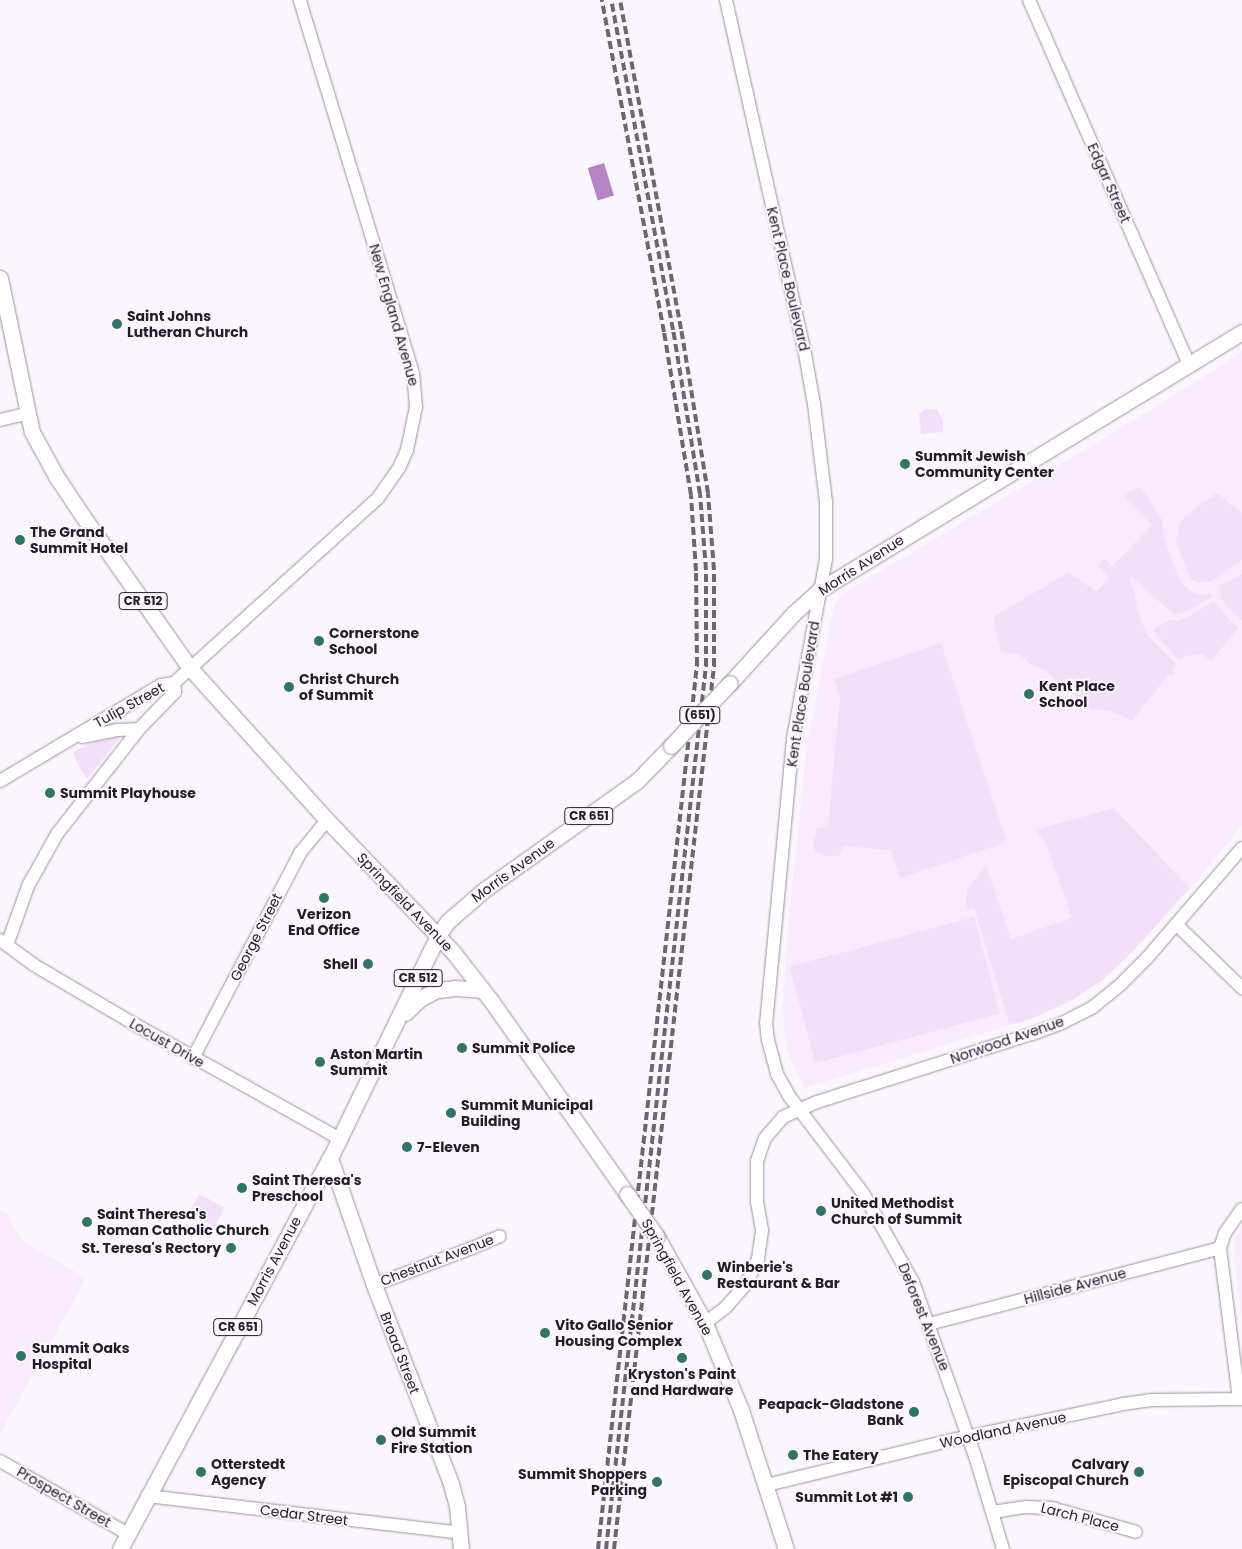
<!DOCTYPE html>
<style>
body{margin:0}
#map{position:relative;width:1242px;height:1549px;overflow:hidden;background:#fbf5fd;font-family:Poppins,sans-serif}
div>[style]{position:absolute}
.built>*{inset:0;background:#f9eafe}
.green>*{inset:0;background:#f4dffa;transform-origin:0 0}
.water>*{inset:0;background:#b684c5;transform-origin:0 0}
.roads{filter:drop-shadow(0 0 1px #9e91a1) drop-shadow(0 0 1px #9e91a1)}
.minor>*{height:12px;margin:-6px;padding:0 6px;transform-origin:6px;border-radius:6px;background:#fff}
.major>*{height:15px;margin:-7.5px;padding:0 7.5px;transform-origin:7.5px;border-radius:7.5px;background:#fff}
.rail>*{height:4px;margin-top:-2px;transform-origin:0;background:repeating-linear-gradient(90deg,#6c666e 0 8px,transparent 0 12px)}
.bridges{filter:drop-shadow(0 0 1px #9e91a1) drop-shadow(0 0 1px #9e91a1)}
.major-bridge>*{height:15px;margin:-7.5px;padding:0 7.5px;transform-origin:7.5px;border-radius:7.5px;background:#fff}
.dots>*{width:14px;height:14px;translate:-50% -50%;box-sizing:border-box;border:2px solid #fbf5fd;border-radius:50%}
span{translate:-50% -50%;white-space:nowrap;text-align:center;line-height:1.15;-webkit-text-stroke:4px #fbf5fd;paint-order:stroke}
.shield-label span{padding:1px 4px;background:#fbf5fd;border:1px solid;border-radius:4px;-webkit-text-stroke-width:0}
.shield-label{font-size:12px;color:#231e25;font-weight:700}
.street-label{font-size:14px;color:#231e25}
.poi-label{font-size:14px;color:#231e25;font-weight:700}
.left{translate:0 -50%;text-align:left}
.right{translate:-100% -50%;text-align:right}
</style>
<div id="map">
<div class="built">
<i style="clip-path:polygon(1242px 352px,1242px 825px,1196px 882px,1135px 949px,1103px 980px,1072px 1000px,1033px 1018px,804px 1088px,786px 1048px,783px 1013px,786px 948px,806px 752px,834px 606px,839px 596px,1140px 417px)"></i>
<i style="clip-path:polygon(0 1209px,8px 1214px,14px 1229px,23px 1241px,86px 1278px,0 1434px)"></i>
<i style="clip-path:polygon(1242px 1225px,1242px 1321px,1233px 1245px)"></i>
</div>
<div class="green">
<i style="clip-path:polygon(937px 409px,943px 421px,943px 432px,921px 434px,919px 414px,924px 410px)"></i>
<i style="clip-path:polygon(1141px 487px,1162px 520px,1164px 537px,1179px 579px,1188px 590px,1200px 595px,1211px 593px,1212px 597px,1181px 614px,1174px 615px,1132px 577px,1128px 581px,1133px 587px,1138px 612px,1147px 634px,1177px 665px,1173px 670px,1174px 675px,1168px 675px,1132px 721px,1111px 711px,1089px 709px,1047px 672px,1029px 663px,1020px 655px,1001px 652px,993px 617px,1069px 572px,1096px 592px,1109px 578px,1098px 566px,1105px 559px,1112px 566px,1152px 525px,1124px 497px,1132px 489px)"></i>
<i style="clip-path:polygon(1217px 493px,1242px 513px,1242px 560px,1213px 581px,1198px 583px,1190px 578px,1176px 542px,1180px 524px,1184px 517px)"></i>
<i style="clip-path:polygon(1242px 574px,1242px 620px,1228px 608px,1221px 598px,1219px 586px)"></i>
<i style="clip-path:polygon(1214px 601px,1231px 622px,1239px 627px,1211px 661px,1202px 654px,1185px 656px,1180px 661px,1154px 632px,1155px 628px,1171px 620px,1178px 621px,1188px 617px)"></i>
<i style="clip-path:polygon(941px 643px,1007px 842px,900px 878px,891px 850px,843px 846px,839px 856px,824px 856px,815px 851px,813px 842px,817px 829px,828px 827px,840px 696px,834px 679px)"></i>
<i style="clip-path:polygon(123px 734px,87px 779px,78px 765px,73px 752px,91px 743px)"></i>
<i style="clip-path:polygon(1114px 808px,1189px 888px,1135px 949px,1103px 980px,1072px 1000px,1033px 1018px,1014px 1024px,1009px 1023px,974px 908px,966px 910px,967px 889px,986px 865px,1011px 939px,1072px 918px,1046px 843px,1035px 830px)"></i>
<i style="left:974px;top:917px;width:100px;height:191px;rotate:75deg"></i>
<i style="left:199px;top:1194px;width:29px;height:22px;rotate:27deg"></i>
</div>
<div class="water">
<i style="left:604px;top:163px;width:34px;height:17px;rotate:73deg"></i>
</div>
<div class="roads">
<div class="minor">
<i style="left:726px;top:0;width:357px;rotate:77.4deg"></i>
<i style="left:804px;top:348px;width:57px;rotate:79.9deg"></i>
<i style="left:814px;top:404px;width:99px;rotate:83deg"></i>
<i style="left:826px;top:502px;width:57px;rotate:90deg"></i>
<i style="left:826px;top:559px;width:183px;rotate:100.4deg"></i>
<i style="left:793px;top:739px;width:284px;rotate:95.4deg"></i>
<i style="left:766px;top:1022px;width:18px;rotate:84deg"></i>
<i style="left:768px;top:1040px;width:35px;rotate:75deg"></i>
<i style="left:777px;top:1074px;width:25px;rotate:61deg"></i>
<i style="left:789px;top:1096px;width:122px;rotate:52.7deg"></i>
<i style="left:863px;top:1193px;width:102px;rotate:60.7deg"></i>
<i style="left:913px;top:1282px;width:185px;rotate:70.4deg"></i>
<i style="left:975px;top:1456px;width:97px;rotate:73.2deg"></i>
<i style="left:1029px;top:0;width:400px;rotate:66.3deg"></i>
<i style="left:0;top:420px;width:28px;rotate:-13deg"></i>
<i style="left:82px;top:737px;width:37px;rotate:-11deg"></i>
<i style="left:118px;top:730px;width:21px;rotate:-3deg"></i>
<i style="left:0;top:781px;width:187px;rotate:-30.8deg"></i>
<i style="left:161px;top:685px;width:13px;rotate:-9deg"></i>
<i style="left:174px;top:683px;width:275px;rotate:-42.2deg"></i>
<i style="left:378px;top:498px;width:37px;rotate:-55deg"></i>
<i style="left:399px;top:468px;width:20px;rotate:-66deg"></i>
<i style="left:407px;top:450px;width:44px;rotate:-78.2deg"></i>
<i style="left:416px;top:407px;width:34px;rotate:-95deg"></i>
<i style="left:413px;top:373px;width:390px;rotate:-106.9deg"></i>
<i style="left:1177px;top:925px;width:91px;rotate:44.1deg"></i>
<i style="left:0;top:940px;width:42px;rotate:36.3deg"></i>
<i style="left:34px;top:965px;width:118px;rotate:30.5deg"></i>
<i style="left:136px;top:1025px;width:234px;rotate:29.2deg"></i>
<i style="left:7px;top:945px;width:63px;rotate:-70.4deg"></i>
<i style="left:28px;top:886px;width:60px;rotate:-60.9deg"></i>
<i style="left:57px;top:834px;width:133px;rotate:-52deg"></i>
<i style="left:139px;top:729px;width:52px;rotate:-45.8deg"></i>
<i style="left:175px;top:692px;width:9px;rotate:-96deg"></i>
<i style="left:193px;top:1058px;width:231px;rotate:-62.4deg"></i>
<i style="left:300px;top:853px;width:43px;rotate:-50.7deg"></i>
<i style="left:374px;top:1285px;width:105px;rotate:-20.7deg"></i>
<i style="left:472px;top:1248px;width:30px;rotate:-23deg"></i>
<i style="left:705px;top:1323px;width:26px;rotate:-37deg"></i>
<i style="left:726px;top:1307px;width:30px;rotate:-49deg"></i>
<i style="left:746px;top:1284px;width:28px;rotate:-64deg"></i>
<i style="left:758px;top:1259px;width:29px;rotate:-82deg"></i>
<i style="left:762px;top:1230px;width:28px;rotate:-100deg"></i>
<i style="left:757px;top:1202px;width:41px;rotate:-90deg"></i>
<i style="left:757px;top:1161px;width:24px;rotate:-71deg"></i>
<i style="left:765px;top:1138px;width:28px;rotate:-49deg"></i>
<i style="left:783px;top:1117px;width:37px;rotate:-24deg"></i>
<i style="left:817px;top:1102px;width:225px;rotate:-17.6deg"></i>
<i style="left:1032px;top:1034px;width:32px;rotate:-20deg"></i>
<i style="left:1062px;top:1023px;width:35px;rotate:-27deg"></i>
<i style="left:1093px;top:1007px;width:36px;rotate:-39deg"></i>
<i style="left:1121px;top:984px;width:37px;rotate:-45deg"></i>
<i style="left:1147px;top:958px;width:145px;rotate:-49.2deg"></i>
<i style="left:929px;top:1324px;width:301px;rotate:-14.6deg"></i>
<i style="left:1239px;top:1399px;width:152px;rotate:-97.2deg"></i>
<i style="left:1220px;top:1248px;width:16px;rotate:-72deg"></i>
<i style="left:1225px;top:1233px;width:29px;rotate:-55deg"></i>
<i style="left:0;top:1461px;width:147px;rotate:29.7deg"></i>
<i style="left:767px;top:1485px;width:189px;rotate:-13.7deg"></i>
<i style="left:951px;top:1440px;width:176px;rotate:-11.8deg"></i>
<i style="left:1123px;top:1404px;width:30px;rotate:-8deg"></i>
<i style="left:1153px;top:1400px;width:89px;rotate:-0.6deg"></i>
<i style="left:147px;top:1496px;width:316px;rotate:6.7deg"></i>
<i style="left:993px;top:1512px;width:33px;rotate:-9deg"></i>
<i style="left:1026px;top:1507px;width:26px;rotate:2deg"></i>
<i style="left:1052px;top:1508px;width:87px;rotate:15.9deg"></i>
</div>
<div class="major">
<i style="left:0;top:278px;width:157px;rotate:78.3deg"></i>
<i style="left:32px;top:432px;width:50px;rotate:61.4deg"></i>
<i style="left:56px;top:476px;width:47px;rotate:56.3deg"></i>
<i style="left:82px;top:515px;width:187px;rotate:54.8deg"></i>
<i style="left:190px;top:668px;width:205px;rotate:48deg"></i>
<i style="left:327px;top:820px;width:182px;rotate:46.3deg"></i>
<i style="left:453px;top:952px;width:63px;rotate:52deg"></i>
<i style="left:492px;top:1002px;width:235px;rotate:54.9deg"></i>
<i style="left:730px;top:683px;width:95px;rotate:-47.6deg"></i>
<i style="left:794px;top:613px;width:36px;rotate:-42deg"></i>
<i style="left:821px;top:589px;width:493px;rotate:-31.4deg"></i>
<i style="left:405px;top:1013px;width:22px;rotate:-43deg"></i>
<i style="left:421px;top:998px;width:18px;rotate:-27deg"></i>
<i style="left:437px;top:990px;width:18px;rotate:-6deg"></i>
<i style="left:455px;top:988px;width:27px;rotate:4deg"></i>
<i style="left:330px;top:1158px;width:134px;rotate:70.9deg"></i>
<i style="left:374px;top:1285px;width:213px;rotate:68.8deg"></i>
<i style="left:451px;top:1484px;width:24px;rotate:75deg"></i>
<i style="left:457px;top:1507px;width:42px;rotate:84.6deg"></i>
<i style="left:657px;top:1237px;width:98px;rotate:60.8deg"></i>
<i style="left:705px;top:1323px;width:94px;rotate:67.5deg"></i>
<i style="left:741px;top:1410px;width:146px;rotate:72.1deg"></i>
<i style="left:120px;top:1549px;width:444px;rotate:-61.8deg"></i>
<i style="left:330px;top:1158px;width:247px;rotate:-64.1deg"></i>
<i style="left:438px;top:936px;width:17px;rotate:-57deg"></i>
<i style="left:447px;top:922px;width:49px;rotate:-40.9deg"></i>
<i style="left:484px;top:890px;width:188px;rotate:-35.5deg"></i>
<i style="left:637px;top:781px;width:49px;rotate:-45.8deg"></i>
</div>
</div>
<div class="rail">
<i style="left:598px;top:1549px;width:890px;rotate:-83.61deg"></i>
<i style="left:697px;top:665px;width:94px;rotate:-90.6deg"></i>
<i style="left:696px;top:571px;width:76px;rotate:-93.8deg"></i>
<i style="left:691px;top:495px;width:165px;rotate:-99.4deg"></i>
<i style="left:664px;top:332px;width:338px;rotate:-100.6deg"></i>
<i style="left:606px;top:1549px;width:889px;rotate:-83.54deg"></i>
<i style="left:706px;top:666px;width:96px;rotate:-90deg"></i>
<i style="left:706px;top:570px;width:76px;rotate:-94.5deg"></i>
<i style="left:700px;top:494px;width:166px;rotate:-99.3deg"></i>
<i style="left:673px;top:330px;width:336px;rotate:-100.6deg"></i>
<i style="left:614px;top:1549px;width:889px;rotate:-83.54deg"></i>
<i style="left:714px;top:666px;width:96px;rotate:-90deg"></i>
<i style="left:714px;top:570px;width:77px;rotate:-94.5deg"></i>
<i style="left:708px;top:493px;width:166px;rotate:-99.3deg"></i>
<i style="left:681px;top:329px;width:335px;rotate:-100.5deg"></i>
</div>
<div class="bridges">
<div class="major-bridge">
<i style="left:671px;top:746px;width:86px;rotate:-46.9deg"></i>
<i style="left:627px;top:1194px;width:52px;rotate:55.1deg"></i>
</div>
</div>
<div class="dots">
<i style="left:117px;top:324px;background:#327567"></i>
<i style="left:905px;top:464px;background:#327567"></i>
<i style="left:20px;top:540px;background:#327567"></i>
<i style="left:319px;top:641px;background:#327567"></i>
<i style="left:289px;top:687px;background:#327567"></i>
<i style="left:1029px;top:694px;background:#327567"></i>
<i style="left:50px;top:793px;background:#327567"></i>
<i style="left:324px;top:898px;background:#327567"></i>
<i style="left:368px;top:964px;background:#327567"></i>
<i style="left:462px;top:1048px;background:#327567"></i>
<i style="left:320px;top:1062px;background:#327567"></i>
<i style="left:451px;top:1113px;background:#327567"></i>
<i style="left:407px;top:1147px;background:#327567"></i>
<i style="left:242px;top:1188px;background:#327567"></i>
<i style="left:821px;top:1211px;background:#327567"></i>
<i style="left:87px;top:1222px;background:#327567"></i>
<i style="left:231px;top:1248px;background:#327567"></i>
<i style="left:707px;top:1275px;background:#327567"></i>
<i style="left:545px;top:1333px;background:#327567"></i>
<i style="left:21px;top:1356px;background:#327567"></i>
<i style="left:682px;top:1358px;background:#327567"></i>
<i style="left:914px;top:1412px;background:#327567"></i>
<i style="left:381px;top:1440px;background:#327567"></i>
<i style="left:793px;top:1455px;background:#327567"></i>
<i style="left:201px;top:1472px;background:#327567"></i>
<i style="left:1139px;top:1472px;background:#327567"></i>
<i style="left:657px;top:1482px;background:#327567"></i>
<i style="left:908px;top:1497px;background:#327567"></i>
</div>
<div class="shield-label">
<span style="left:143px;top:601px">CR 512</span>
<span style="left:700px;top:715px">(651)</span>
<span style="left:589px;top:816px">CR 651</span>
<span style="left:418px;top:978px">CR 512</span>
<span style="left:238px;top:1327px">CR 651</span>
</div>
<div class="street-label">
<span style="left:1109px;top:183px;rotate:66deg">Edgar Street</span>
<span style="left:788px;top:279px;rotate:77deg">Kent Place Boulevard</span>
<span style="left:394px;top:315px;rotate:74deg">New England Avenue</span>
<span style="left:861px;top:565px;rotate:-33deg">Morris Avenue</span>
<span style="left:803px;top:694px;rotate:-81deg">Kent Place Boulevard</span>
<span style="left:129px;top:705px;rotate:-29deg">Tulip Street</span>
<span style="left:513px;top:870px;rotate:-36deg">Morris Avenue</span>
<span style="left:405px;top:902px;rotate:46deg">Springfield Avenue</span>
<span style="left:256px;top:937px;rotate:-63deg">George Street</span>
<span style="left:1007px;top:1040px;rotate:-19deg">Norwood Avenue</span>
<span style="left:167px;top:1043px;rotate:30deg">Locust Drive</span>
<span style="left:437px;top:1260px;rotate:-21deg">Chestnut Avenue</span>
<span style="left:274px;top:1261px;rotate:-62deg">Morris Avenue</span>
<span style="left:677px;top:1277px;rotate:61deg">Springfield Avenue</span>
<span style="left:1075px;top:1286px;rotate:-15deg">Hillside Avenue</span>
<span style="left:924px;top:1317px;rotate:68deg">Deforest Avenue</span>
<span style="left:400px;top:1353px;rotate:69deg">Broad Street</span>
<span style="left:1003px;top:1430px;rotate:-12deg">Woodland Avenue</span>
<span style="left:64px;top:1497px;rotate:30deg">Prospect Street</span>
<span style="left:304px;top:1515px;rotate:7deg">Cedar Street</span>
<span style="left:1080px;top:1517px;rotate:14deg">Larch Place</span>
</div>
<div class="poi-label">
<span class="left" style="left:127px;top:324px">Saint Johns<br>Lutheran Church</span>
<span class="left" style="left:915px;top:464px">Summit Jewish<br>Community Center</span>
<span class="left" style="left:30px;top:540px">The Grand<br>Summit Hotel</span>
<span class="left" style="left:329px;top:641px">Cornerstone<br>School</span>
<span class="left" style="left:299px;top:687px">Christ Church<br>of Summit</span>
<span class="left" style="left:1039px;top:694px">Kent Place<br>School</span>
<span class="left" style="left:60px;top:793px">Summit Playhouse</span>
<span style="left:324px;top:922px">Verizon<br>End Office</span>
<span class="right" style="left:358px;top:964px">Shell</span>
<span class="left" style="left:472px;top:1048px">Summit Police</span>
<span class="left" style="left:330px;top:1062px">Aston Martin<br>Summit</span>
<span class="left" style="left:461px;top:1113px">Summit Municipal<br>Building</span>
<span class="left" style="left:417px;top:1147px">7-Eleven</span>
<span class="left" style="left:252px;top:1188px">Saint Theresa's<br>Preschool</span>
<span class="left" style="left:831px;top:1211px">United Methodist<br>Church of Summit</span>
<span class="left" style="left:97px;top:1222px">Saint Theresa's<br>Roman Catholic Church</span>
<span class="right" style="left:221px;top:1248px">St. Teresa's Rectory</span>
<span class="left" style="left:717px;top:1275px">Winberie's<br>Restaurant &amp; Bar</span>
<span class="left" style="left:555px;top:1333px">Vito Gallo Senior<br>Housing Complex</span>
<span class="left" style="left:32px;top:1356px">Summit Oaks<br>Hospital</span>
<span style="left:682px;top:1382px">Kryston's Paint<br>and Hardware</span>
<span class="right" style="left:904px;top:1412px">Peapack-Gladstone<br>Bank</span>
<span class="left" style="left:391px;top:1440px">Old Summit<br>Fire Station</span>
<span class="left" style="left:803px;top:1455px">The Eatery</span>
<span class="left" style="left:211px;top:1472px">Otterstedt<br>Agency</span>
<span class="right" style="left:1129px;top:1472px">Calvary<br>Episcopal Church</span>
<span class="right" style="left:647px;top:1482px">Summit Shoppers<br>Parking</span>
<span class="right" style="left:898px;top:1497px">Summit Lot #1</span>
</div>
</div>
